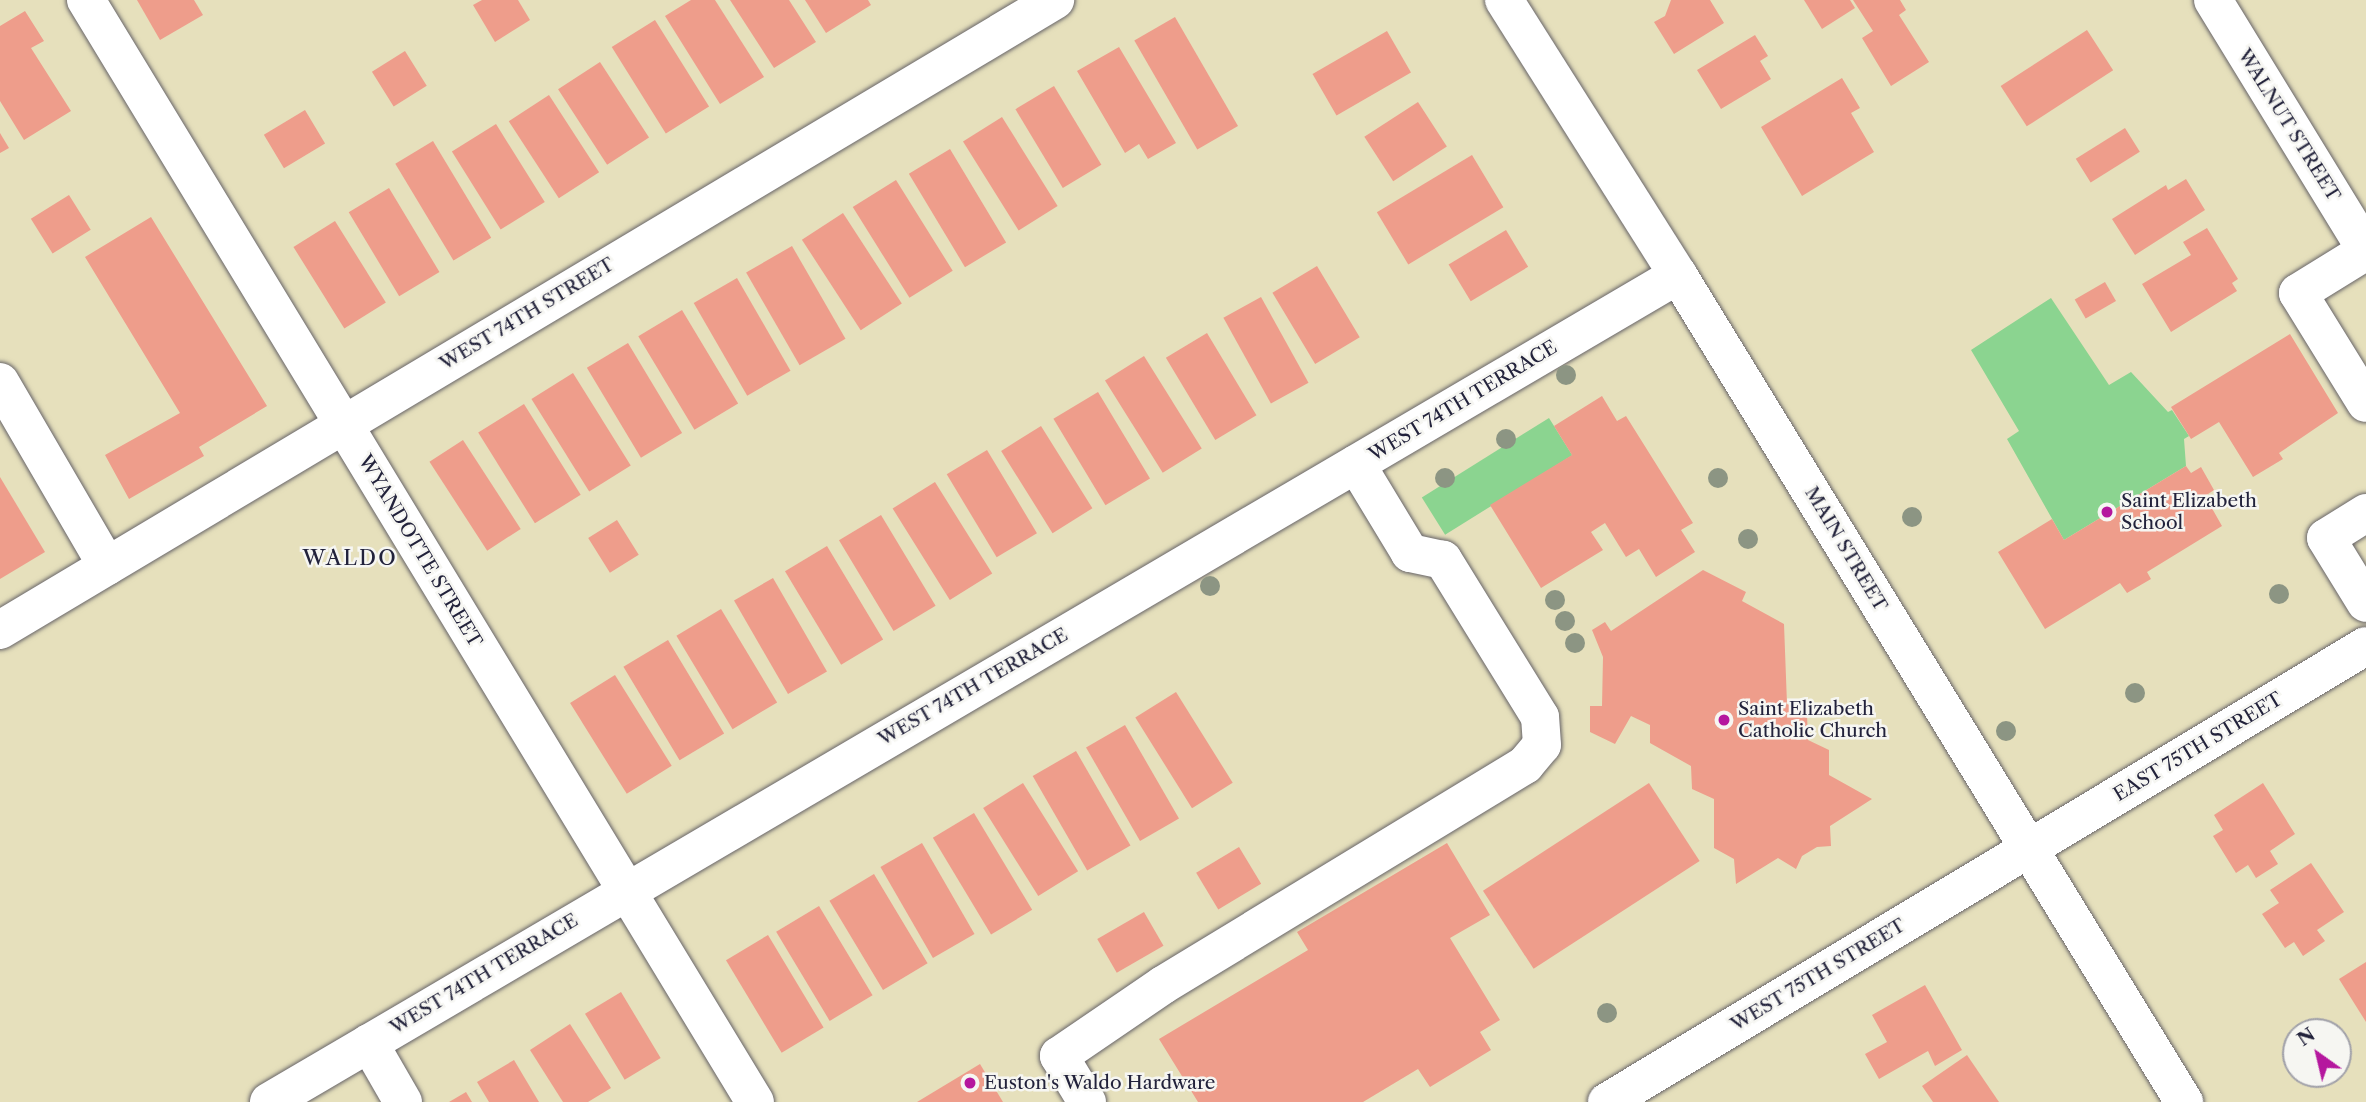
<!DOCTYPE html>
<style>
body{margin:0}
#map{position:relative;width:2366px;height:1102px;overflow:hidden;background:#e6e0bc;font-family:"Libre Caslon Text",serif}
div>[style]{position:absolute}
.green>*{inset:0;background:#8bd490;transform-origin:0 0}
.building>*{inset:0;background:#ee9d8b;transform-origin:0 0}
.roads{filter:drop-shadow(0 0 2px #676468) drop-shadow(0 0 2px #676468)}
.minor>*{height:38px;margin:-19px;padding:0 19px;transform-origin:19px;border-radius:19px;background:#fff}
.major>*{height:38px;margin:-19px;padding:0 19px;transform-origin:19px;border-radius:19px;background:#fff}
.trees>*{width:20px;height:20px;margin:-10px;border-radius:50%;background:#8c9583}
.dots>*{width:19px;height:19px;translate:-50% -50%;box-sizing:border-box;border:4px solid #f6f6f2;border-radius:50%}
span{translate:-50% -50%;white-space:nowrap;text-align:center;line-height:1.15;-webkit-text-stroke:5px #f6f6f2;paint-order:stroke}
.street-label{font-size:19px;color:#22223b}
.poi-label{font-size:19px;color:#22223b}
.left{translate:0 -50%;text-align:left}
.neighbourhood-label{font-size:21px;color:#22223b;letter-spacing:2px}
.north{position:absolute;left:2282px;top:1018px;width:70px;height:70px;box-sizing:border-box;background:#f6f6f2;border:2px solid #a1a1a9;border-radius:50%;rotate:326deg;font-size:19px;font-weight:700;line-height:28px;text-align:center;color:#22223b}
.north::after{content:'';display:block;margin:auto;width:24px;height:32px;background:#b5179e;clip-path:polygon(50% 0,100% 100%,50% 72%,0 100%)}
</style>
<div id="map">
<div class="green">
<i style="clip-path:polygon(2051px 298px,2109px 385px,2131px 372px,2168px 412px,2172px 410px,2189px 436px,2184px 439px,2186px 466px,2064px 540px,2007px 439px,2019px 431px,1971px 350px)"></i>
<i style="left:1549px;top:418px;width:44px;height:150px;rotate:58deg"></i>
</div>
<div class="building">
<i style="clip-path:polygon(137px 0,194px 0,203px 15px,160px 40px)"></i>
<i style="clip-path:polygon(482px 0,518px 0,530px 20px,495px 42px,473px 5px)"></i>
<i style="clip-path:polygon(691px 0,715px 0,764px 77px,720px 104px,665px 16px)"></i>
<i style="clip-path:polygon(730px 0,789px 0,816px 42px,774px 68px)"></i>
<i style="clip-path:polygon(805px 0,868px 0,871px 5px,826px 33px)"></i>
<i style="clip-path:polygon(1671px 0,1710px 0,1724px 23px,1674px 54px,1654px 22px,1665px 16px)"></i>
<i style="clip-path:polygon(1804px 0,1850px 0,1855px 8px,1822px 29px)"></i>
<i style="clip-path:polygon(1853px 0,1900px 0,1906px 10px,1899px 15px,1929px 62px,1891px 86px,1862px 38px,1873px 31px)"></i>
<i style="clip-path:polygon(25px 11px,44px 41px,31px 48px,71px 111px,24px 140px,0 101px,0 26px)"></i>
<i style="left:1175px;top:17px;width:126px;height:47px;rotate:60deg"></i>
<i style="left:655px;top:20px;width:102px;height:51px;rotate:58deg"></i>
<i style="left:2087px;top:30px;width:48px;height:103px;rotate:57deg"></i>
<i style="left:1387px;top:31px;width:48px;height:86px;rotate:60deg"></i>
<i style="clip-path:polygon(1755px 35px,1768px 56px,1760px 61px,1771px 79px,1721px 109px,1697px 70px)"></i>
<i style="clip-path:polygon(1119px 47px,1176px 143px,1148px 159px,1139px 144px,1125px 153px,1077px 71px)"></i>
<i style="left:405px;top:51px;width:41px;height:39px;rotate:58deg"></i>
<i style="left:600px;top:62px;width:90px;height:50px;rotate:57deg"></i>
<i style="clip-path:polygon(1842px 78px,1860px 108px,1851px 113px,1874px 152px,1802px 196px,1761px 127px)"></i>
<i style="left:1054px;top:86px;width:92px;height:45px;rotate:59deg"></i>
<i style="left:549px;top:95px;width:92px;height:48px;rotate:57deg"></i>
<i style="left:1418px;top:102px;width:53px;height:64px;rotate:57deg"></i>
<i style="left:305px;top:110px;width:39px;height:48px;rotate:59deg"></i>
<i style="left:1002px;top:117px;width:105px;height:46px;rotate:58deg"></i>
<i style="left:496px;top:124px;width:92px;height:52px;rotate:58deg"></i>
<i style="left:2125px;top:128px;width:28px;height:58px;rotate:58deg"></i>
<i style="clip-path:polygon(0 133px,9px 148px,0 153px)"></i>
<i style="left:433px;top:141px;width:113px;height:44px;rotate:59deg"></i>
<i style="left:950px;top:149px;width:109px;height:48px;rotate:59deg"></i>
<i style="left:1472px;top:155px;width:61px;height:111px;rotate:59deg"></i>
<i style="clip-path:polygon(2186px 179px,2205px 210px,2135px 255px,2112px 219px,2166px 185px,2168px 190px)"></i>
<i style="left:896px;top:180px;width:107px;height:51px;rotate:58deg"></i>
<i style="left:389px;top:188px;width:98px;height:47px;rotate:59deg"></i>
<i style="left:69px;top:195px;width:41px;height:45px;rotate:58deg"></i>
<i style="left:843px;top:213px;width:108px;height:49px;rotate:57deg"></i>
<i style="clip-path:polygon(151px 217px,267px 406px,199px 447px,204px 456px,129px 499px,105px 455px,180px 413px,85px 257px)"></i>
<i style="left:335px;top:221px;width:96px;height:49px;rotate:58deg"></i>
<i style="clip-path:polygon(2207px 228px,2238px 279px,2232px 283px,2237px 291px,2171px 332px,2142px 284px,2191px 255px,2183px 242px)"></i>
<i style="left:1506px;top:230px;width:43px;height:67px;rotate:59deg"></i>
<i style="left:792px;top:246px;width:107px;height:53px;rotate:60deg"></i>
<i style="left:1317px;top:266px;width:83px;height:52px;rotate:59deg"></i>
<i style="left:737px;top:278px;width:107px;height:50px;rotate:60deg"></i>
<i style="left:2105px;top:282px;width:22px;height:35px;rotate:60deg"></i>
<i style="left:1261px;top:297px;width:98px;height:43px;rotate:61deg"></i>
<i style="left:682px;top:310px;width:109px;height:51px;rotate:59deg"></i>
<i style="left:1207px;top:333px;width:96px;height:48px;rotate:59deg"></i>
<i style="clip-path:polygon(2290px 334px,2338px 413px,2279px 453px,2283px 459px,2253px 477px,2219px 422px,2191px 439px,2171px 407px)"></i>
<i style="left:628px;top:343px;width:105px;height:48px;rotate:59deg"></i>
<i style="left:1144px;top:356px;width:109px;height:46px;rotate:58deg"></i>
<i style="left:573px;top:373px;width:109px;height:49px;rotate:58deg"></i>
<i style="left:1098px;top:392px;width:101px;height:52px;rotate:59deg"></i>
<i style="clip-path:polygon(1602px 396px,1617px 421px,1626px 416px,1693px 523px,1681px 530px,1695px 552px,1656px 577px,1639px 549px,1626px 557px,1605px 523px,1591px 532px,1603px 550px,1541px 588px,1490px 505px,1572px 455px,1554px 426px)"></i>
<i style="left:524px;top:404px;width:107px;height:54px;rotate:58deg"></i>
<i style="left:1041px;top:426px;width:97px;height:47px;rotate:58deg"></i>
<i style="left:463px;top:440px;width:106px;height:40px;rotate:57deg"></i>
<i style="left:987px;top:450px;width:97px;height:47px;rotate:59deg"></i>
<i style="clip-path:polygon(2186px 466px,2191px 473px,2201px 467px,2214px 490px,2205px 496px,2222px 526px,2147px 572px,2151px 579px,2127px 593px,2120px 583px,2045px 629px,1998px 552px,2052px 519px,2064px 540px)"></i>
<i style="clip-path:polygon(0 477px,45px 552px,0 579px)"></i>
<i style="left:935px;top:482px;width:108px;height:50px;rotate:58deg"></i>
<i style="left:881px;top:515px;width:106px;height:49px;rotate:59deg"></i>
<i style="left:617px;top:520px;width:41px;height:34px;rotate:58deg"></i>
<i style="left:827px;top:546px;width:109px;height:49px;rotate:59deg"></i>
<i style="clip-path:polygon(1703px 570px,1746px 592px,1742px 601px,1784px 624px,1787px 704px,1807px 715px,1808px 740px,1829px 750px,1829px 775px,1872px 799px,1830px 826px,1831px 846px,1817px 847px,1802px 856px,1796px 869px,1778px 858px,1736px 884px,1734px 859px,1714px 848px,1714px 799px,1692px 789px,1691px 766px,1650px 743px,1650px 725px,1631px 716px,1615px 744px,1590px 732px,1590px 706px,1602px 706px,1603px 657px,1592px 630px,1605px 622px,1611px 631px)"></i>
<i style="left:773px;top:578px;width:108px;height:45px;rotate:60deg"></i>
<i style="left:721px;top:609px;width:109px;height:52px;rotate:59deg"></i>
<i style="left:668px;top:640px;width:109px;height:52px;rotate:59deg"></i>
<i style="left:615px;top:675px;width:107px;height:53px;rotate:58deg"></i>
<i style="left:1176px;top:692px;width:107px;height:48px;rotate:58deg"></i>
<i style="left:1125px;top:725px;width:108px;height:45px;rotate:60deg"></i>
<i style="left:1076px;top:751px;width:109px;height:50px;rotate:60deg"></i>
<i style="left:1023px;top:783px;width:104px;height:47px;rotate:58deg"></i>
<i style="left:1649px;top:783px;width:93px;height:198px;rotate:57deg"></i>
<i style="clip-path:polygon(2263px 783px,2295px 834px,2270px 851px,2278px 864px,2256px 878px,2248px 865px,2236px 873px,2213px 836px,2223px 830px,2214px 815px)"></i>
<i style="left:974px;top:813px;width:113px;height:48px;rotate:59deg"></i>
<i style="left:922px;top:843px;width:105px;height:48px;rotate:60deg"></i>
<i style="clip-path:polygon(1447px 843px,1490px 915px,1450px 938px,1500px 1020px,1480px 1032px,1491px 1050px,1430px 1087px,1418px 1069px,1363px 1102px,1198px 1102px,1159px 1039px,1308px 950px,1297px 932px)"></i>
<i style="left:1239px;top:847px;width:43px;height:50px;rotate:59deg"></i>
<i style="clip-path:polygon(2311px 863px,2344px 912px,2317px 930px,2325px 941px,2303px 956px,2294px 942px,2285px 948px,2262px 914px,2279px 903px,2270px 890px)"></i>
<i style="left:874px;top:874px;width:104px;height:52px;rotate:59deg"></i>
<i style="left:819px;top:906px;width:104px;height:50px;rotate:59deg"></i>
<i style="left:1144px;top:912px;width:39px;height:54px;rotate:60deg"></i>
<i style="left:768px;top:935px;width:108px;height:49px;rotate:59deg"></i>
<i style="clip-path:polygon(2366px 962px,2366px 1022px,2339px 979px)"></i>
<i style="clip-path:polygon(1925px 985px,1962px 1050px,1935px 1066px,1928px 1051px,1879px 1079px,1865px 1054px,1887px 1042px,1872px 1015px)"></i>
<i style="left:621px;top:992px;width:77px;height:42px;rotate:59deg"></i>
<i style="clip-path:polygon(570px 1024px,611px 1088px,588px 1102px,563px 1102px,530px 1050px)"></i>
<i style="clip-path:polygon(1967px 1055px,1999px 1102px,1933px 1102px,1922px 1086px)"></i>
<i style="clip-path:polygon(514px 1060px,539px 1102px,489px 1102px,477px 1082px)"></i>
<i style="clip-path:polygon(980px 1064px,1003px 1102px,917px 1102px)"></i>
<i style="clip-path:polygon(466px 1092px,472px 1102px,449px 1102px)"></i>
</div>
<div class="roads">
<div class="minor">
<i style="left:86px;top:0;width:1289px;rotate:58.74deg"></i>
<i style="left:1504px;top:0;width:325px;rotate:57.7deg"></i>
<i style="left:1678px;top:275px;width:970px;rotate:58.54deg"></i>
<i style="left:2213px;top:0;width:293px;rotate:58.5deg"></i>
<i style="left:2366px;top:251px;width:80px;rotate:148.3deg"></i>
<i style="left:2298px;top:293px;width:129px;rotate:58.3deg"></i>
<i style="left:0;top:382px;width:213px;rotate:59.8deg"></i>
<i style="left:2366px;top:513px;width:47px;rotate:148deg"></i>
<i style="left:2326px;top:538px;width:76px;rotate:58.4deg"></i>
<i style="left:0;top:630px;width:1229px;rotate:-30.84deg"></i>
<i style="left:369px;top:1043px;width:68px;rotate:60deg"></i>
<i style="left:269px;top:1102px;width:1634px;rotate:-30.41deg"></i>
<i style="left:1087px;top:1102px;width:54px;rotate:-121.3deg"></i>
<i style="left:1059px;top:1056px;width:126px;rotate:-34.3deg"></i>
<i style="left:1163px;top:985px;width:424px;rotate:-31.3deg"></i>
<i style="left:1525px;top:765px;width:26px;rotate:-50deg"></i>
<i style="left:1542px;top:745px;width:28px;rotate:-94deg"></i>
<i style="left:1540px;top:717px;width:185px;rotate:-121.7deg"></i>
<i style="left:1443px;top:560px;width:34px;rotate:-168deg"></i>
<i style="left:1410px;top:553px;width:104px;rotate:-121.2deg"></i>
</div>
<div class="major">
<i style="left:1607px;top:1102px;width:885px;rotate:-31deg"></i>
</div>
</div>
<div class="trees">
<i style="left:1566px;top:375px"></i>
<i style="left:1506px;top:439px"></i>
<i style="left:1445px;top:478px"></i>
<i style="left:1718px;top:478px"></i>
<i style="left:1912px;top:517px"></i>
<i style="left:1748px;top:539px"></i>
<i style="left:1210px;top:586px"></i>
<i style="left:2279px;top:594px"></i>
<i style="left:1555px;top:600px"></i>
<i style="left:1565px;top:621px"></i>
<i style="left:1575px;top:643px"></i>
<i style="left:2135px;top:693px"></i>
<i style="left:2006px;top:731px"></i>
<i style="left:1607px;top:1013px"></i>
</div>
<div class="dots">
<i style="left:2107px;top:512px;background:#b5179e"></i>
<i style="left:1724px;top:720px;background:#b5179e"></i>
<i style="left:970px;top:1083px;background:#b5179e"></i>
</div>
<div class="street-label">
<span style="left:2289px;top:125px;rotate:58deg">WALNUT STREET</span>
<span style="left:527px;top:314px;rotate:-31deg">WEST 74TH STREET</span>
<span style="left:1463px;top:401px;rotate:-31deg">WEST 74TH TERRACE</span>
<span style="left:1846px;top:549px;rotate:59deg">MAIN STREET</span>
<span style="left:420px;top:551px;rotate:59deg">WYANDOTTE STREET</span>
<span style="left:973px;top:687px;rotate:-30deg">WEST 74TH TERRACE</span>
<span style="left:2198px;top:747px;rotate:-31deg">EAST 75TH STREET</span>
<span style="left:484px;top:974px;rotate:-31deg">WEST 74TH TERRACE</span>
<span style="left:1818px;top:975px;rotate:-31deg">WEST 75TH STREET</span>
</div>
<div class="poi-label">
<span class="left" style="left:2121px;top:512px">Saint Elizabeth<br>School</span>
<span class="left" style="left:1738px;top:720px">Saint Elizabeth<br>Catholic Church</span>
<span class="left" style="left:984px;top:1083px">Euston's Waldo Hardware</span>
</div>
<div class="neighbourhood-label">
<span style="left:350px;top:558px">WALDO</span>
</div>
<div class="north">N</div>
</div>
